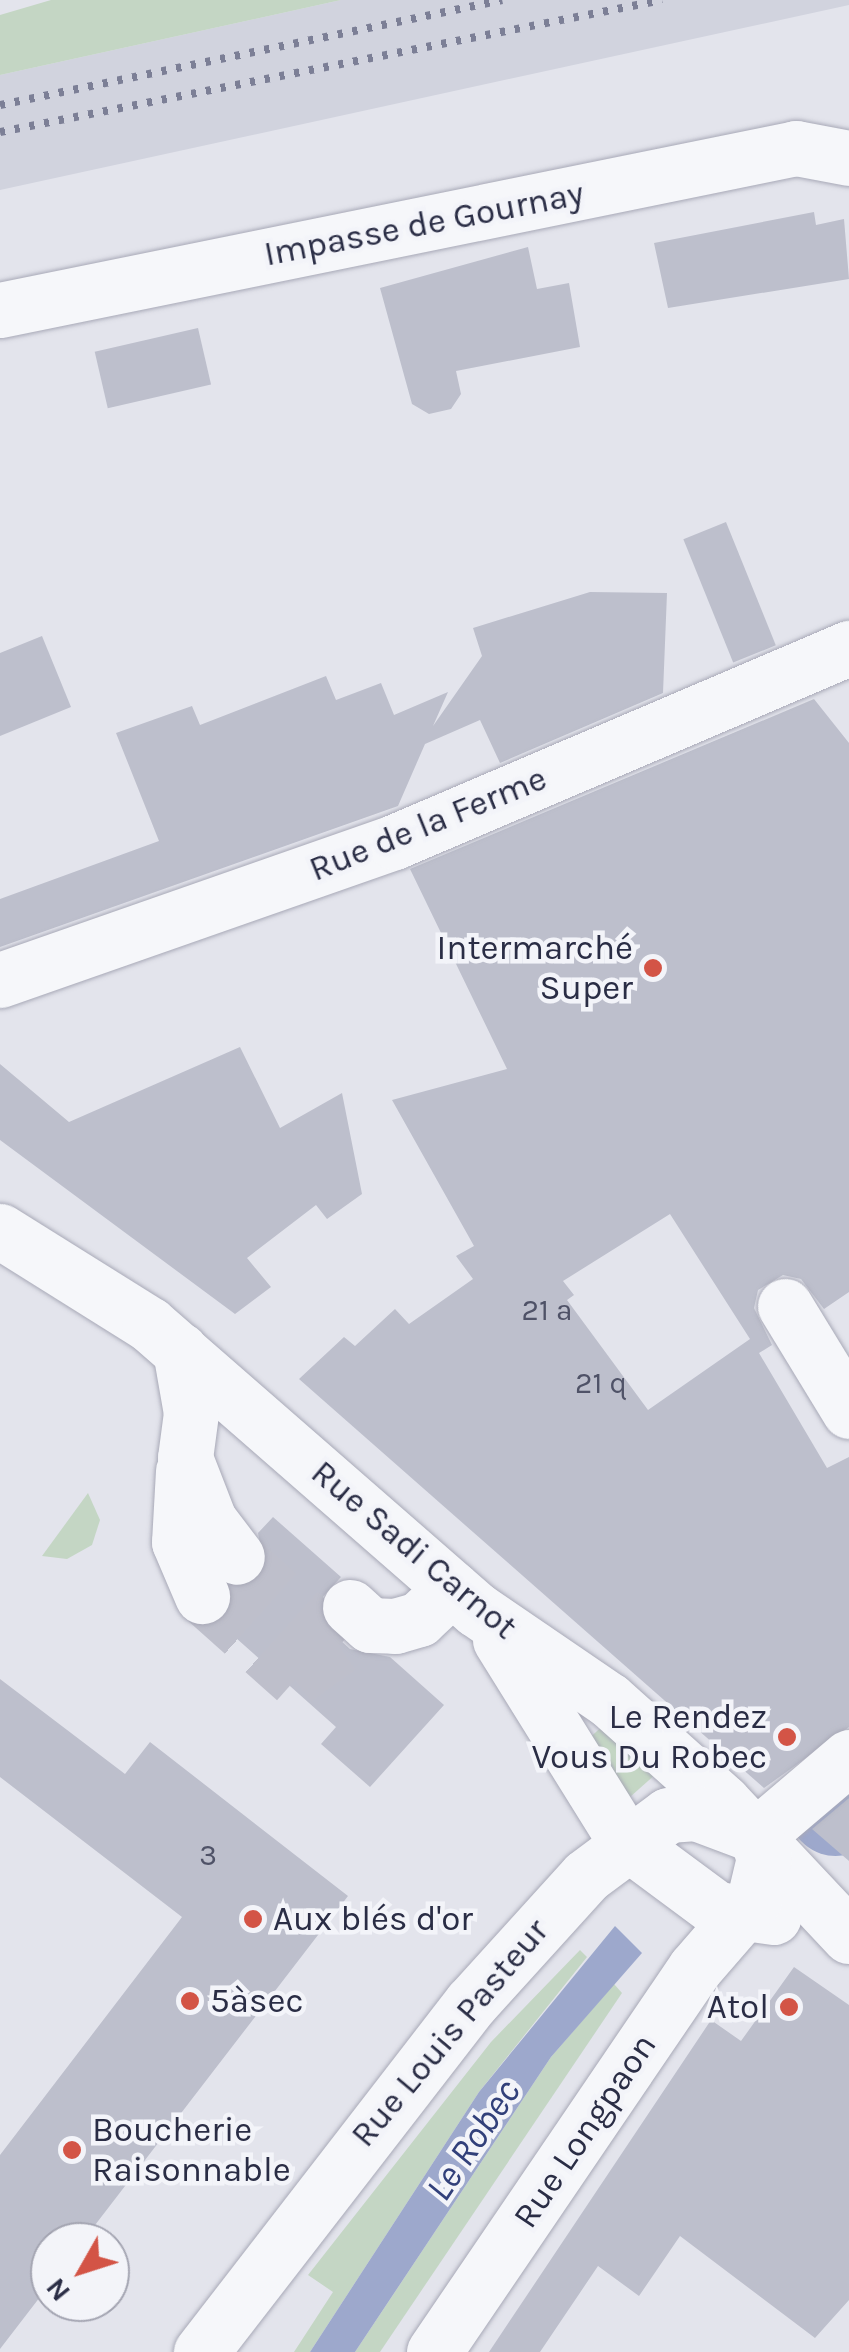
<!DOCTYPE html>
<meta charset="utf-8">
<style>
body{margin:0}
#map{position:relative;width:849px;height:2352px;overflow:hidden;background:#e3e4ec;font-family:Karla,sans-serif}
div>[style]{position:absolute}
.built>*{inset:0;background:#d1d3de}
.green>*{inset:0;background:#c4d6c4}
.water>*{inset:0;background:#9da8cc}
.river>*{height:95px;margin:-47.5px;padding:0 47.5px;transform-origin:47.5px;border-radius:47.5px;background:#9da8cc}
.building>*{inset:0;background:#bdbfcc;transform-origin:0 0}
.minor-tunnel>*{height:55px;margin-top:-27.5px;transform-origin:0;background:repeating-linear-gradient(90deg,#bebfcb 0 55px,transparent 0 83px)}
.roads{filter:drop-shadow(0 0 2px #a8a9b7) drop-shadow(0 0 2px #a8a9b7)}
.minor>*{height:55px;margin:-27.5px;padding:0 27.5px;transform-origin:27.5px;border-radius:27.5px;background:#f6f7fa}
.rail>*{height:8px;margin-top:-4px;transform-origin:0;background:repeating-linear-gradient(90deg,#7c7f96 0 5px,transparent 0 15px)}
.dots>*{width:28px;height:28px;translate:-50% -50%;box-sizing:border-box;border:5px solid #f3f4f9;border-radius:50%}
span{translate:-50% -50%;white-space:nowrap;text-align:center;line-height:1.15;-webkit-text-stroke:9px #f3f4f9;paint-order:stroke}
.number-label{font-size:30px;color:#4f5267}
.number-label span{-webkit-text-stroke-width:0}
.street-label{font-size:35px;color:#2a2d45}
.poi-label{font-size:35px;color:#2a2d45}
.right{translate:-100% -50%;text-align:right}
.left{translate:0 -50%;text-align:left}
.water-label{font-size:38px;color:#32407a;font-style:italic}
.north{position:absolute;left:30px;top:2222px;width:100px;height:100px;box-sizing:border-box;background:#f3f4f9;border:2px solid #a3a4b1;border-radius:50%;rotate:231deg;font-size:28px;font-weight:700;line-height:40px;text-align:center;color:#2a2d45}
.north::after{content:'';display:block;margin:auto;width:35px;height:45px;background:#d35446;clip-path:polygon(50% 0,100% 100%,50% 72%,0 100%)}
</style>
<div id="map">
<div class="built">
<i style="clip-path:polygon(341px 0,849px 0,849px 5px,0 190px,0 75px)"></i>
</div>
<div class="green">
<i style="clip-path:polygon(51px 0,341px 0,0 75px,0 15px)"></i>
<i style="clip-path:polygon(88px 1493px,100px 1520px,92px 1545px,67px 1559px,42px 1556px)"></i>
<i style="clip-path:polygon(607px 1722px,657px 1773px,630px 1797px,585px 1742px)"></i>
<i style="clip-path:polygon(580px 1950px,587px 1957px,479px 2092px,310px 2352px,294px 2352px,333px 2292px,308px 2275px,491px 2042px)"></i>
<i style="clip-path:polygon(614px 1984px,622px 1993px,380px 2352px,355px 2352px,551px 2057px)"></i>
</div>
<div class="water">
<i style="clip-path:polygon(615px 1926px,642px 1953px,551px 2057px,355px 2352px,310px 2352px,479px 2092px)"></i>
</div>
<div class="river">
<i style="left:835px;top:1808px;width:16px;rotate:-27deg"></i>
</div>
<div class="building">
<i style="clip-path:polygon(814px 212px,816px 225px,844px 219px,849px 279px,668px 308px,654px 243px)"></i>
<i style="clip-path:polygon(528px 247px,537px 289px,569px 283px,580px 347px,456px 371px,461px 394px,451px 409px,429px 414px,412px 404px,380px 288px)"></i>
<i style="left:198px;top:328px;width:58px;height:106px;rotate:77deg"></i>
<i style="left:726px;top:522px;width:133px;height:46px;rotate:68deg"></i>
<i style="clip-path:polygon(590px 592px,667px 593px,663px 693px,500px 763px,480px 720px,425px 744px,398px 806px,0 947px,0 899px,159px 841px,116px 733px,192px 706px,200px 725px,326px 676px,336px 700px,381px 683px,394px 715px,448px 692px,433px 726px,482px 656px,473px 628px)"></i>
<i style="clip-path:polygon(42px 636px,71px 707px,0 736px,0 653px)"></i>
<i style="clip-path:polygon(evenodd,814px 699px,849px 743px,849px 1292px,824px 1309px,801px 1279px,783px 1275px,758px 1290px,754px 1308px,772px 1345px,759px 1353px,827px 1468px,849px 1457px,849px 1727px,764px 1788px,299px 1379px,344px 1337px,355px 1346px,395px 1309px,409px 1324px,473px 1279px,456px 1256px,474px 1246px,392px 1100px,507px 1069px,410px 869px,814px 699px,670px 1214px,750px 1339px,648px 1410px,567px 1300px,574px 1295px,563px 1281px,670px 1214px)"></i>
<i style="clip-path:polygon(240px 1047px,280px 1128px,342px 1093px,362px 1194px,327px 1219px,316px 1205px,247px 1258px,271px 1287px,235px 1314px,0 1140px,0 1064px,69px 1122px)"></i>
<i style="clip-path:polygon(273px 1517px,341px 1577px,320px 1600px,329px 1630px,350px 1649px,390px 1657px,444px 1705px,370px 1787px,321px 1744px,336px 1727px,218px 1622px,231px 1587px,265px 1570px,258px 1533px)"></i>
<i style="clip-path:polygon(0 1679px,125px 1774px,150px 1742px,348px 1896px,82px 2242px,50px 2242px,50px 2284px,0 2349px,0 2155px,182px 1917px,0 1777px)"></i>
<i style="clip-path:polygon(849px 1798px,849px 1861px,812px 1829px)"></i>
<i style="clip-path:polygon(794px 1967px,849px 2005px,849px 2300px,815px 2338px,680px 2236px,639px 2296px,598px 2266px,540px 2352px,489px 2352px,711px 2020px,741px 2041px)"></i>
</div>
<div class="minor-tunnel">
<i style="left:237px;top:1557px;width:135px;rotate:41.7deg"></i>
<i style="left:202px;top:1596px;width:125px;rotate:41.7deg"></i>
<i style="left:295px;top:1679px;width:80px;rotate:-35.9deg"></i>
</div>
<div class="roads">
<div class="minor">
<i style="left:0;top:310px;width:812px;rotate:-11.5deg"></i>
<i style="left:796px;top:148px;width:54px;rotate:10.7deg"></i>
<i style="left:0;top:980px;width:417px;rotate:-19.3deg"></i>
<i style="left:394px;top:842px;width:495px;rotate:-23.1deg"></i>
<i style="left:0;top:1231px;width:176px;rotate:32deg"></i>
<i style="left:149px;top:1324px;width:435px;rotate:41.1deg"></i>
<i style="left:477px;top:1610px;width:160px;rotate:34.3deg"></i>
<i style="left:609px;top:1700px;width:153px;rotate:41.8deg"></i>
<i style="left:723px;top:1802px;width:184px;rotate:46.8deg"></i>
<i style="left:785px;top:1306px;width:123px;rotate:58.6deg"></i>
<i style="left:180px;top:1350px;width:64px;rotate:80.1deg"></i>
<i style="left:191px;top:1413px;width:45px;rotate:97.6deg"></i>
<i style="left:185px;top:1458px;width:66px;rotate:68.8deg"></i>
<i style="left:209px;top:1520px;width:46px;rotate:52.9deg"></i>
<i style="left:183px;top:1471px;width:71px;rotate:93.2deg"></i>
<i style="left:179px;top:1542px;width:59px;rotate:66.9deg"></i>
<i style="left:350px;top:1607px;width:27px;rotate:42deg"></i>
<i style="left:370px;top:1625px;width:25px;rotate:2deg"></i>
<i style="left:395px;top:1626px;width:25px;rotate:-16deg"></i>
<i style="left:419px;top:1619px;width:45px;rotate:-43.2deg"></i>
<i style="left:500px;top:1640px;width:237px;rotate:58.1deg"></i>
<i style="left:625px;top:1841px;width:114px;rotate:36.5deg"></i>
<i style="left:717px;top:1909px;width:57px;rotate:8.1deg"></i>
<i style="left:756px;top:1836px;width:122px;rotate:-40.3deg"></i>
<i style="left:201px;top:2352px;width:441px;rotate:-52.3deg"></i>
<i style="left:471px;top:2003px;width:171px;rotate:-47.8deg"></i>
<i style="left:586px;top:1876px;width:102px;rotate:-36.6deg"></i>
<i style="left:668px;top:1815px;width:28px;rotate:-4deg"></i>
<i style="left:696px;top:1813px;width:57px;rotate:20.7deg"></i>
<i style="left:434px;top:2352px;width:464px;rotate:-55.8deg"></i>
<i style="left:695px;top:1968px;width:90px;rotate:-49.1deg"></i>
<i style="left:754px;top:1900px;width:43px;rotate:-76.6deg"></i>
<i style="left:764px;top:1858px;width:23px;rotate:-110deg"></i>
</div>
</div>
<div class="rail">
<i style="left:0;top:105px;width:513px;rotate:-11.81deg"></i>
<i style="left:0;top:132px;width:675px;rotate:-11.28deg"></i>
</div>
<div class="dots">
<i style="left:653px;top:968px;background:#d35446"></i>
<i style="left:787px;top:1737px;background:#d35446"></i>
<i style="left:253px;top:1919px;background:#d35446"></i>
<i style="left:190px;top:2001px;background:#d35446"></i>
<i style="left:789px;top:2007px;background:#d35446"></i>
<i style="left:72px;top:2150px;background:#d35446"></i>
</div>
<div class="number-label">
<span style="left:547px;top:1310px">21 a</span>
<span style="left:601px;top:1383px">21 q</span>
<span style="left:208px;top:1855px">3</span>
</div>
<div class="street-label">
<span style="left:424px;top:224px;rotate:-11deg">Impasse de Gournay</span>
<span style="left:428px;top:824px;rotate:-22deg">Rue de la Ferme</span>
<span style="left:414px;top:1550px;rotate:40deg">Rue Sadi Carnot</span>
<span style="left:450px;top:2033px;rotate:-50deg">Rue Louis Pasteur</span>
<span style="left:585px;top:2131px;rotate:-56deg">Rue Longpaon</span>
</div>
<div class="poi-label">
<span class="right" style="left:633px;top:968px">Intermarché<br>Super</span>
<span class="right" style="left:767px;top:1737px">Le Rendez<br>Vous Du Robec</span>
<span class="left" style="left:273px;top:1919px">Aux blés d'or</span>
<span class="left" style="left:210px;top:2001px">5àsec</span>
<span class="right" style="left:769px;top:2007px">Atol</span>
<span class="left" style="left:92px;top:2150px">Boucherie<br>Raisonnable</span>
</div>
<div class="water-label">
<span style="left:473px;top:2140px;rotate:-56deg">Le Robec</span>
</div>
<div class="north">N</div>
</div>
